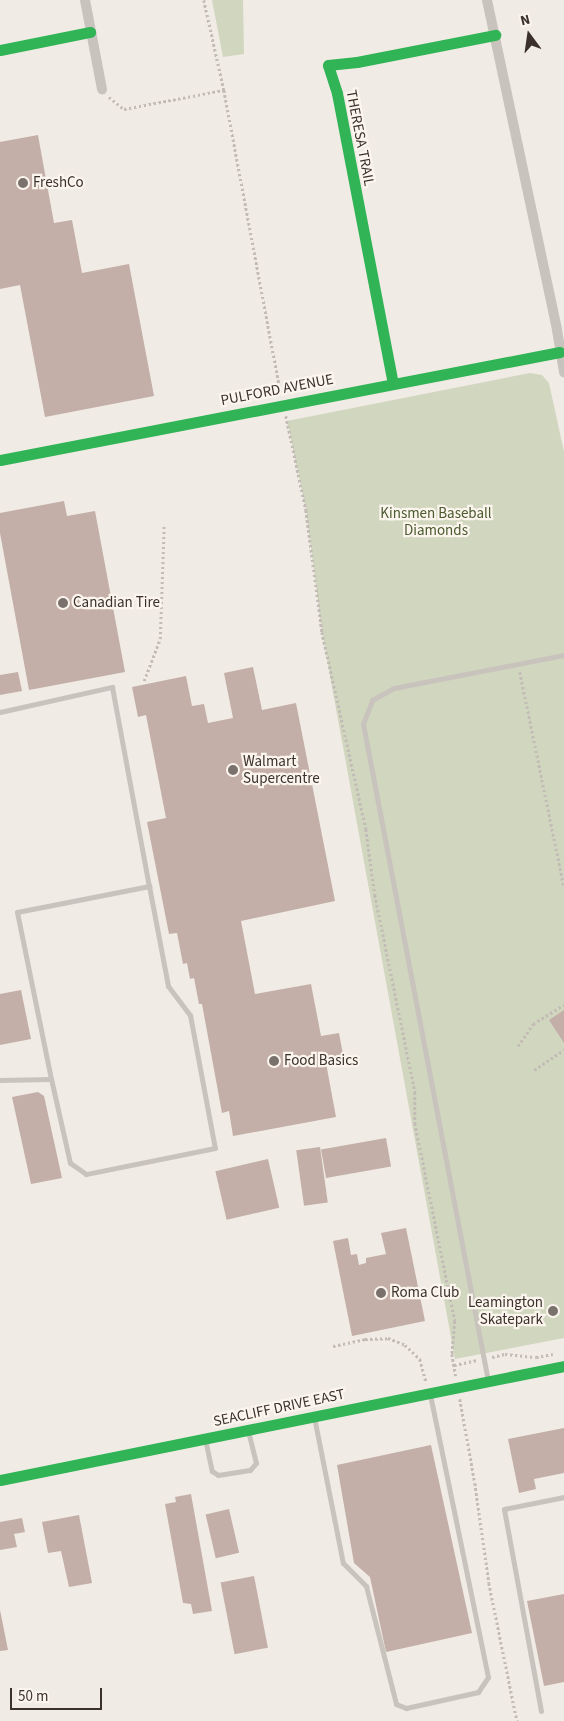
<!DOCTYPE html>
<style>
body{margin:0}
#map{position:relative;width:564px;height:1721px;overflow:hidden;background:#f0ebe5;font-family:"Source Sans 3",sans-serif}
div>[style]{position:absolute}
.green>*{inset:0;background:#d1d6bf}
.building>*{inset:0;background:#c3afa7;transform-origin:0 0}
.path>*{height:2.5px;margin-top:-1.25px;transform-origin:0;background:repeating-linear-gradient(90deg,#c2bbb6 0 2.5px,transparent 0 5px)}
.lane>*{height:5px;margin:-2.5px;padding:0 2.5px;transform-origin:2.5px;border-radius:2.5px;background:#c9c3be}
.street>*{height:10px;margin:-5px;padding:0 5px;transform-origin:5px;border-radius:5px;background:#c9c3be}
.fast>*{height:11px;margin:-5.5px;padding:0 5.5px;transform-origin:5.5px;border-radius:5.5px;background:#30b455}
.dots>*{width:14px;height:14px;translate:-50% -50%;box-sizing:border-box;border:2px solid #fbf5ee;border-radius:50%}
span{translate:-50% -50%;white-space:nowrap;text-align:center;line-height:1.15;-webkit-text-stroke:4.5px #fbf5ee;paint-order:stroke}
.street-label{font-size:15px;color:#3b302b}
.poi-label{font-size:15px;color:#3b302b}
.left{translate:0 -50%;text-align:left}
.right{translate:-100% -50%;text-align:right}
.park-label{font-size:15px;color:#4a5a2e}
.north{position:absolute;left:504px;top:10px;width:50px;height:50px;-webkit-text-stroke:4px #fbf5ee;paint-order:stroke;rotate:346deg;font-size:14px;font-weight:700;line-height:20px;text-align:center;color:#3b302b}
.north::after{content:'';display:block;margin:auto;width:18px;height:22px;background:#3b302b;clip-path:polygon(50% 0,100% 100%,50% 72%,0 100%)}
.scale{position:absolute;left:10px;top:1688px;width:92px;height:22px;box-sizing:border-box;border:2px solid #3b302b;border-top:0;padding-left:6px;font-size:15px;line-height:18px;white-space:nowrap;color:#3b302b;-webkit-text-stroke:4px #fbf5ee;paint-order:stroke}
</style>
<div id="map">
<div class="green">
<i style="clip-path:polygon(212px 0,243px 0,244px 54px,223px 57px)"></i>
<i style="clip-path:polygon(530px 373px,542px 375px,549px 383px,564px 452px,564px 1338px,455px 1359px,322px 632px,306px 510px,287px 421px)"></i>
</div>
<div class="building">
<i style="clip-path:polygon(38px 135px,54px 223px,72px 220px,82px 273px,129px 264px,154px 396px,45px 417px,20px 285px,0 289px,0 142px)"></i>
<i style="clip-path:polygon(64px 501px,67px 516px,95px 511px,125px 672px,29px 690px,0 533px,0 513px)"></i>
<i style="clip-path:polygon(253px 667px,262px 710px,296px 703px,335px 901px,241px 921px,255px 994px,311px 984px,321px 1036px,339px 1033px,344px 1060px,326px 1063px,336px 1117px,233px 1136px,229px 1111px,222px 1113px,202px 1004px,199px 1004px,194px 978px,190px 979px,187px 963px,183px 964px,177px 933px,169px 934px,147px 822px,166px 818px,146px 715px,138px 717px,132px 687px,186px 676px,192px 706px,204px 704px,208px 723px,233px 718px,224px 673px)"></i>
<i style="clip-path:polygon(18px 672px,22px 691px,0 695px,0 675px)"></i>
<i style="clip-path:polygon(21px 990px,31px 1039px,0 1045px,0 994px)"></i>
<i style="clip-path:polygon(564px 1010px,564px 1043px,549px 1020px)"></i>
<i style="clip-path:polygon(38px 1092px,44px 1096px,62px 1178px,31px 1184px,12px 1097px)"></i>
<i style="left:386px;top:1138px;width:29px;height:66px;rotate:80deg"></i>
<i style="left:320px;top:1147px;width:56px;height:24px;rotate:82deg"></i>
<i style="left:268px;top:1159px;width:50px;height:54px;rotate:77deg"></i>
<i style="clip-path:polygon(406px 1228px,425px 1321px,352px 1336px,333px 1241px,348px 1238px,351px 1255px,357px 1254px,359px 1265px,366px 1263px,366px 1258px,386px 1254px,381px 1233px)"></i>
<i style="clip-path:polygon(564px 1428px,564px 1473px,534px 1479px,536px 1489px,519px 1493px,508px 1439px)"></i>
<i style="clip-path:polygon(431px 1445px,472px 1633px,386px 1652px,370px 1577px,354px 1563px,337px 1465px)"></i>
<i style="clip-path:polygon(191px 1494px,212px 1611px,193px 1614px,191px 1604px,183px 1603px,165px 1504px,176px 1502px,175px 1497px)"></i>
<i style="left:229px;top:1509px;width:45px;height:24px;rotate:77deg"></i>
<i style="clip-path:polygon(79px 1515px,92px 1583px,69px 1587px,61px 1551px,48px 1553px,42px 1522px)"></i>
<i style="clip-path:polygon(22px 1518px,25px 1532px,14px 1534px,17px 1547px,0 1550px,0 1522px)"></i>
<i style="left:254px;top:1576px;width:73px;height:34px;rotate:79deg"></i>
<i style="clip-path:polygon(564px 1594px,564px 1682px,544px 1686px,527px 1601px)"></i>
<i style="clip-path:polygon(0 1610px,8px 1650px,0 1651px)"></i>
</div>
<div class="path">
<i style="left:204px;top:0;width:92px;rotate:77.5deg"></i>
<i style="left:224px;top:90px;width:309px;rotate:79.4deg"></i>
<i style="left:109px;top:97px;width:19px;rotate:39deg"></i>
<i style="left:124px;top:109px;width:102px;rotate:-10.8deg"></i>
<i style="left:286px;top:416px;width:96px;rotate:78deg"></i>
<i style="left:306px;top:510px;width:123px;rotate:82.5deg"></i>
<i style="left:322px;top:632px;width:202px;rotate:77.4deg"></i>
<i style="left:366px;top:829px;width:67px;rotate:82.2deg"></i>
<i style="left:375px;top:895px;width:201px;rotate:78.5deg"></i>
<i style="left:415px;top:1092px;width:31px;rotate:90deg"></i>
<i style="left:415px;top:1123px;width:202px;rotate:78.6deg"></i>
<i style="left:455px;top:1321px;width:33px;rotate:95deg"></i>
<i style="left:452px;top:1354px;width:22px;rotate:80deg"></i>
<i style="left:520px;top:672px;width:218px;rotate:78.4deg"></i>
<i style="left:144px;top:681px;width:45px;rotate:-69.1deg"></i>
<i style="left:160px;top:639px;width:115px;rotate:-88deg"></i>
<i style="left:518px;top:1046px;width:27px;rotate:-56deg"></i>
<i style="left:533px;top:1024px;width:36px;rotate:-32deg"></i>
<i style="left:534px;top:1070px;width:36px;rotate:-34deg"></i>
<i style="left:333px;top:1346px;width:33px;rotate:-12deg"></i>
<i style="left:365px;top:1339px;width:23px;rotate:-2deg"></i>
<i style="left:388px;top:1338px;width:18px;rotate:22deg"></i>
<i style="left:405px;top:1345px;width:21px;rotate:43deg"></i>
<i style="left:420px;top:1359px;width:23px;rotate:75deg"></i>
<i style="left:492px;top:1357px;width:13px;rotate:-13deg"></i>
<i style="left:505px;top:1354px;width:31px;rotate:6deg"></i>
<i style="left:536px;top:1357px;width:17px;rotate:-10deg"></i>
<i style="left:454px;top:1365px;width:24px;rotate:-12deg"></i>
<i style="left:460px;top:1399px;width:85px;rotate:79.9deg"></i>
<i style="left:475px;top:1483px;width:101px;rotate:82deg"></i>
<i style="left:489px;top:1583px;width:141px;rotate:78.5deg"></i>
</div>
<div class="lane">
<i style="left:0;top:712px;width:115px;rotate:-12.6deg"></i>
<i style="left:112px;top:687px;width:202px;rotate:79.5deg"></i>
<i style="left:149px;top:886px;width:102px;rotate:79.2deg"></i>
<i style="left:168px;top:986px;width:36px;rotate:53deg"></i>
<i style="left:190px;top:1015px;width:135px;rotate:79.4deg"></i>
<i style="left:215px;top:1148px;width:132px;rotate:168.6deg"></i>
<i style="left:86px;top:1174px;width:19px;rotate:-145deg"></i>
<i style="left:70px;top:1163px;width:86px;rotate:-102.7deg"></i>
<i style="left:51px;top:1079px;width:170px;rotate:-101.5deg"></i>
<i style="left:17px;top:912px;width:135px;rotate:-11.1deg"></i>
<i style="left:0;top:1080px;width:51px;rotate:-1.1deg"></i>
<i style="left:488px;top:1381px;width:669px;rotate:-100.77deg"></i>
<i style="left:363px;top:724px;width:26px;rotate:-69deg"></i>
<i style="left:372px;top:700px;width:25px;rotate:-29deg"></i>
<i style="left:394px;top:688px;width:173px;rotate:-11deg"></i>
<i style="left:314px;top:1417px;width:149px;rotate:78.8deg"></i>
<i style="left:343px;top:1563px;width:33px;rotate:45deg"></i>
<i style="left:366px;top:1586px;width:122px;rotate:75.7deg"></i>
<i style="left:396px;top:1704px;width:11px;rotate:22deg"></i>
<i style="left:406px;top:1708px;width:74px;rotate:-12.5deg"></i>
<i style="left:478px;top:1692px;width:18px;rotate:-56deg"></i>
<i style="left:488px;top:1677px;width:288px;rotate:-101.6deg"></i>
<i style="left:205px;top:1439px;width:33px;rotate:78deg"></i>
<i style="left:212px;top:1471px;width:7px;rotate:34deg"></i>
<i style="left:218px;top:1475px;width:32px;rotate:-9deg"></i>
<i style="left:250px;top:1470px;width:9px;rotate:-49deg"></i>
<i style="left:256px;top:1463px;width:32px;rotate:-104deg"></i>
<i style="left:541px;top:1711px;width:205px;rotate:-100.4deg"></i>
<i style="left:504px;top:1509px;width:61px;rotate:-11.3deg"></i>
</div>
<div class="street">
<i style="left:85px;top:0;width:91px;rotate:79.2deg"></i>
<i style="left:487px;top:0;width:337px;rotate:78deg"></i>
<i style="left:557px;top:330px;width:43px;rotate:80.5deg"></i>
</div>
<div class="fast">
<i style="left:0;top:50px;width:92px;rotate:-11.3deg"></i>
<i style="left:393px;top:384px;width:296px;rotate:-100.9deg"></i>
<i style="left:337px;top:93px;width:29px;rotate:-108deg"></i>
<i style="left:328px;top:65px;width:29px;rotate:-6deg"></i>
<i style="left:357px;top:62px;width:141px;rotate:-11.1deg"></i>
<i style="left:0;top:460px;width:570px;rotate:-10.92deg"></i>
<i style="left:0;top:1480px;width:575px;rotate:-11.43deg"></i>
</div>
<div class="dots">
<i style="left:23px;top:183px;background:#7a716c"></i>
<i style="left:63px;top:603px;background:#7a716c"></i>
<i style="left:233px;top:770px;background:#7a716c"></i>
<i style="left:274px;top:1061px;background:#7a716c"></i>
<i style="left:381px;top:1293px;background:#7a716c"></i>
<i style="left:553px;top:1311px;background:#7a716c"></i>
</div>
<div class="street-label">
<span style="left:360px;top:138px;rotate:79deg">THERESA TRAIL</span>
<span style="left:277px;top:390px;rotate:-11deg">PULFORD AVENUE</span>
<span style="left:279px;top:1408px;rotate:-12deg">SEACLIFF DRIVE EAST</span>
</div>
<div class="poi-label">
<span class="left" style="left:33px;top:183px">FreshCo</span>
<span class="left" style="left:73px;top:603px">Canadian Tire</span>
<span class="left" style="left:243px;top:770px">Walmart<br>Supercentre</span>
<span class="left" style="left:284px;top:1061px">Food Basics</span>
<span class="left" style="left:391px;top:1293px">Roma Club</span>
<span class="right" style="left:543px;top:1311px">Leamington<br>Skatepark</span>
</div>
<div class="park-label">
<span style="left:436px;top:522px">Kinsmen Baseball<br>Diamonds</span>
</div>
<div class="north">N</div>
<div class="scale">50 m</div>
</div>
